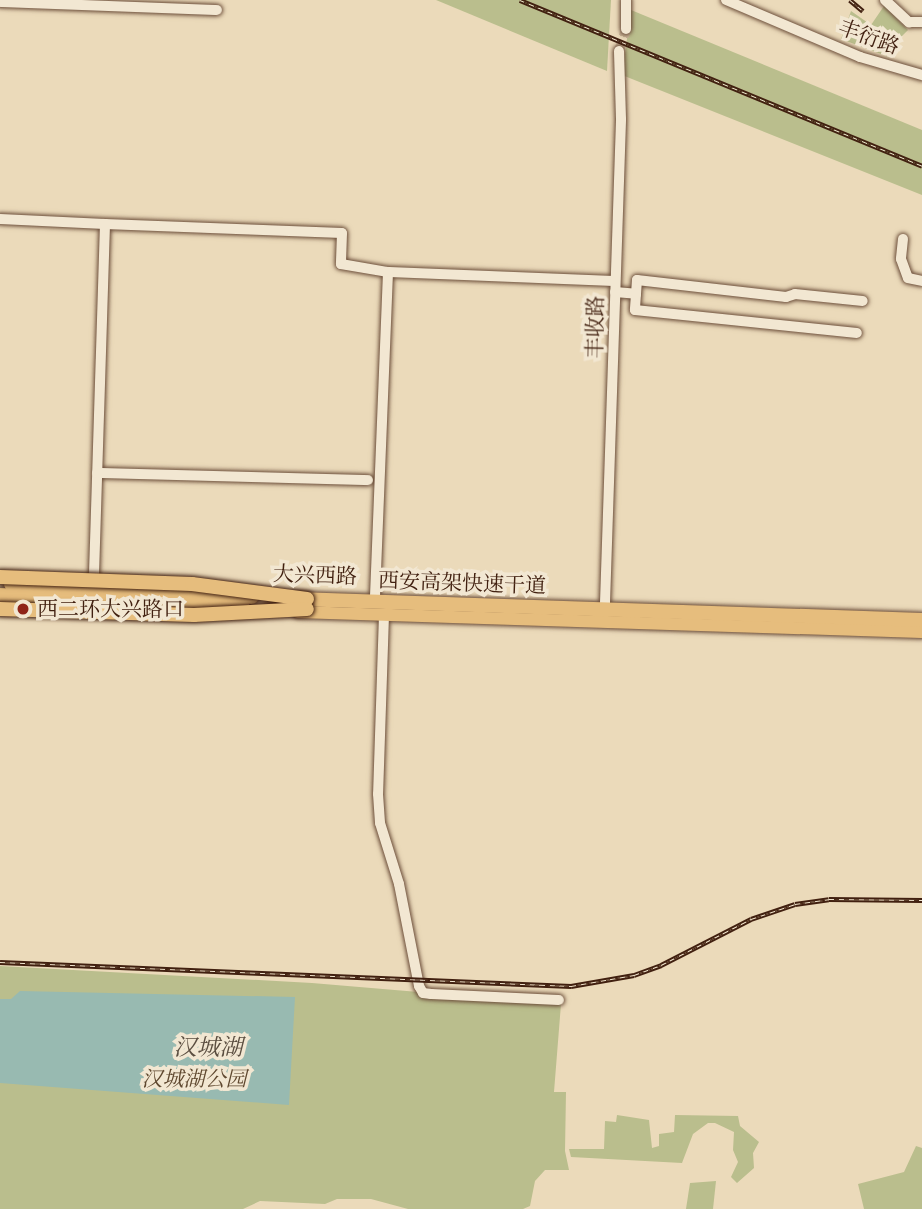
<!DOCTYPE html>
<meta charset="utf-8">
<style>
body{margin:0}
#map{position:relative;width:922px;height:1209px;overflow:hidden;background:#ebdaba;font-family:"IM FELL Great Primer","Noto Serif SC",serif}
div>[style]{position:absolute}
.green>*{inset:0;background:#babe8d}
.water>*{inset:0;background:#98bab1}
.minor-tunnel>*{height:10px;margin-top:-5px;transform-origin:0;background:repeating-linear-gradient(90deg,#c9b598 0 10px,transparent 0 15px)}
.roads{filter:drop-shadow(0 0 2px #6c4e3a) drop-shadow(0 0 2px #6c4e3a)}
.minor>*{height:10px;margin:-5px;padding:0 5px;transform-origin:5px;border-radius:5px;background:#f2e7d2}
.major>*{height:12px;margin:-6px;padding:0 6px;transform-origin:6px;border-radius:6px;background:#e6bd7d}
.highway>*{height:14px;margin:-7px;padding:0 7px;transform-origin:7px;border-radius:7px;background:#e6bd7d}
.rail>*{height:4.5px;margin-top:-2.25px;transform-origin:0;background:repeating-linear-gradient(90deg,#f2e7d2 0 5px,#412010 0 10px);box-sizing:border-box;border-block:2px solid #412010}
.bridges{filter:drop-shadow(0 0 2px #412010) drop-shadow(0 0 2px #412010)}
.highway-bridge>*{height:14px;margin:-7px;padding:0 7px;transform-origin:7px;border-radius:7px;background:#e6bd7d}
.dots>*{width:19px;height:19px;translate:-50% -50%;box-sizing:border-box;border:4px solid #f2e7d2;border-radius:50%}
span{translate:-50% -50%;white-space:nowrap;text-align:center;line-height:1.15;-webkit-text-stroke:7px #f2e7d2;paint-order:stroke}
.street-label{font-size:21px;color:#412010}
.poi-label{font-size:21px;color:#412010}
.left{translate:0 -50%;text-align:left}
.park-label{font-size:21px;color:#5f482f;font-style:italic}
.water-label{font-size:23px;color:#5b4e40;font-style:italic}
</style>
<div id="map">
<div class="green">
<i style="clip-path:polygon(436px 0,611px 0,607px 71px)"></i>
<i style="clip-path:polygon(884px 6px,908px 30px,894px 44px,889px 57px,841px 39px,851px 11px,871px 25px)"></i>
<i style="clip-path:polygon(631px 10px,922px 130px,922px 195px,622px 75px)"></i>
<i style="clip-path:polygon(0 966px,312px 983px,561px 1004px,554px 1092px,566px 1092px,565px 1151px,569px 1170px,545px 1170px,535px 1181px,530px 1206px,523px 1209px,408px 1209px,371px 1199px,337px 1199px,325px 1204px,260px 1201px,243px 1209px,0 1209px)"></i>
<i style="clip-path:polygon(617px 1115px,649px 1120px,652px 1148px,659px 1146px,659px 1134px,674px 1132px,675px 1115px,738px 1116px,740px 1126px,759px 1142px,753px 1153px,754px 1168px,737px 1183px,731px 1177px,738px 1162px,733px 1150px,734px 1132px,715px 1123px,708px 1123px,693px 1134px,682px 1163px,571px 1157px,569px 1149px,604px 1149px,605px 1121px,616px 1122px)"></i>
<i style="clip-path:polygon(916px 1146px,922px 1148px,922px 1209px,864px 1209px,858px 1184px,904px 1172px)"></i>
<i style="clip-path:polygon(716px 1181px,713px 1209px,686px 1209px,690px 1183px)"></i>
</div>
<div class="water">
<i style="clip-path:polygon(20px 991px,295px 997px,289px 1105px,0 1083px,0 999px,11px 999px)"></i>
</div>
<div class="minor-tunnel">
<i style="left:619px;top:51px;width:23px;rotate:-72deg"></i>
</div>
<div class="roads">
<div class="minor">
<i style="left:626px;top:0;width:29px;rotate:90deg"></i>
<i style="left:726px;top:0;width:146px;rotate:23deg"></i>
<i style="left:860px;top:57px;width:65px;rotate:16.2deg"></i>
<i style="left:885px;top:0;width:33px;rotate:43deg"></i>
<i style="left:909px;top:22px;width:13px"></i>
<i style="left:0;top:2px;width:217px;rotate:2.1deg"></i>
<i style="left:0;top:219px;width:105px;rotate:2.7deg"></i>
<i style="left:105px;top:224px;width:360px;rotate:91.8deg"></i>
<i style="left:105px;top:224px;width:237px;rotate:2.2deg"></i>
<i style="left:342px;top:233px;width:31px;rotate:92deg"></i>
<i style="left:341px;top:264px;width:48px;rotate:9.7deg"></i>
<i style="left:903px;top:239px;width:20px;rotate:96deg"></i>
<i style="left:901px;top:259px;width:20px;rotate:70deg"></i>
<i style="left:908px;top:278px;width:14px;rotate:12deg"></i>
<i style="left:615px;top:292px;width:21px;rotate:5deg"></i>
<i style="left:636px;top:294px;width:14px;rotate:-86deg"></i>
<i style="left:637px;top:280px;width:150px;rotate:6.5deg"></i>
<i style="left:786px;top:297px;width:9px;rotate:-18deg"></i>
<i style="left:795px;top:294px;width:68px;rotate:5.9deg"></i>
<i style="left:636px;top:294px;width:16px;rotate:94deg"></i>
<i style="left:635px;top:310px;width:223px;rotate:5.9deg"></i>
<i style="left:97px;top:473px;width:271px;rotate:1.5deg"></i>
<i style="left:375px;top:596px;width:324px;rotate:-87.7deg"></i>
<i style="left:388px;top:272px;width:227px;rotate:2.3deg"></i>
<i style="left:605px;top:603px;width:484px;rotate:-88.1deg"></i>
<i style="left:621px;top:119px;width:68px;rotate:-91.7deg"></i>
<i style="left:384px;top:615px;width:179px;rotate:91.9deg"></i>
<i style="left:378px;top:794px;width:29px;rotate:86deg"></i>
<i style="left:380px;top:823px;width:64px;rotate:72.7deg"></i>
<i style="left:399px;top:884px;width:104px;rotate:78.9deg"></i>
<i style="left:419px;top:986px;width:8px;rotate:60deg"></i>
<i style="left:423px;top:993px;width:8px;rotate:7deg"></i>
<i style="left:431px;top:994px;width:128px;rotate:2.7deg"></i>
</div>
<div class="major">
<i style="left:298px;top:612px;width:624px;rotate:1.84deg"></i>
</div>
<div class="highway">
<i style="left:11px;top:584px;width:241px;rotate:3.1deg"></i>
<i style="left:0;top:595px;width:243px;rotate:2.8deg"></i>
<i style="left:297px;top:599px;width:625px;rotate:1.92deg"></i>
</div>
</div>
<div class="rail">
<i style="left:520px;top:0;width:435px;rotate:22.4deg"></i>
<i style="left:850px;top:0;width:17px;rotate:40deg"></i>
<i style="left:0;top:962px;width:572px;rotate:2.41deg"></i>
<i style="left:571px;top:986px;width:64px;rotate:-9.9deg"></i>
<i style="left:634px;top:975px;width:29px;rotate:-20deg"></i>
<i style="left:661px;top:965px;width:101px;rotate:-27.1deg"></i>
<i style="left:751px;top:919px;width:46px;rotate:-18.8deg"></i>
<i style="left:795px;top:904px;width:34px;rotate:-8deg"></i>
<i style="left:829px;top:899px;width:93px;rotate:0.6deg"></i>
</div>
<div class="bridges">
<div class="highway-bridge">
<i style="left:0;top:577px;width:192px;rotate:2.1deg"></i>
<i style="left:192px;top:584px;width:116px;rotate:7.4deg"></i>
<i style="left:0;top:609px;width:194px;rotate:1.8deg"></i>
<i style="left:194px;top:615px;width:113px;rotate:-3deg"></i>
</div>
</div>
<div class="dots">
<i style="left:23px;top:609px;background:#8f2418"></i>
</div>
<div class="street-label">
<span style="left:869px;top:37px;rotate:20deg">丰衍路</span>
<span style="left:595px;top:327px;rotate:-89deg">丰收路</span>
<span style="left:315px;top:575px;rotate:2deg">大兴西路</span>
<span style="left:462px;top:583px;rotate:2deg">西安高架快速干道</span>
</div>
<div class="poi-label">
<span class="left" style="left:37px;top:609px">西二环大兴路口</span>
</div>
<div class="park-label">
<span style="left:194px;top:1079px">汉城湖公园</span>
</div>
<div class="water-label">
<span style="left:208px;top:1047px">汉城湖</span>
</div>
</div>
